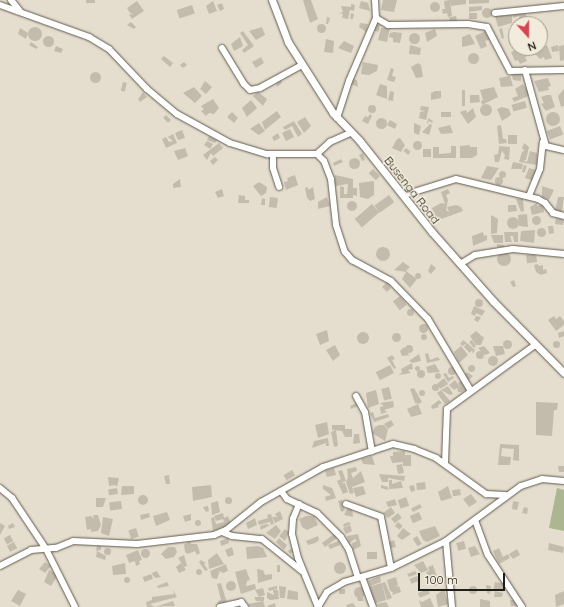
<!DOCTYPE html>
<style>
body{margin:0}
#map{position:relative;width:564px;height:607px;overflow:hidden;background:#e5decf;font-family:Quicksand,sans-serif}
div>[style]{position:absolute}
.green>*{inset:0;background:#acb691}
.building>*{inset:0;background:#c3bcad;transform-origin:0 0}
.round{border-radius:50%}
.roads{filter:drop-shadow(0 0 1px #605a4d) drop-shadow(0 0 1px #605a4d)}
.minor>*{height:6px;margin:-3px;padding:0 3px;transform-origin:3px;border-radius:3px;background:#fff}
.tertiary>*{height:7px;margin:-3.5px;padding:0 3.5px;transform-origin:3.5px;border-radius:3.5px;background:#fff}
span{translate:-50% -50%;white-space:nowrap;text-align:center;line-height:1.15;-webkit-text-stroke:3px #f3ecdc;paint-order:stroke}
.street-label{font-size:12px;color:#201e18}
.north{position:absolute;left:508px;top:16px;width:40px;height:40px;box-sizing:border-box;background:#f3ecdc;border:1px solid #9f9a8e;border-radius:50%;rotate:159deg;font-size:11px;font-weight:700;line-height:16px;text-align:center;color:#201e18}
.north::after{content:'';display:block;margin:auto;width:14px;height:18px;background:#d54452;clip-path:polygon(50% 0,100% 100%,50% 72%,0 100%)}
.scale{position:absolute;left:418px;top:573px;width:87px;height:18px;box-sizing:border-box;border:2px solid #201e18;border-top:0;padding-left:5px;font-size:12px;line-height:14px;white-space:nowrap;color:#201e18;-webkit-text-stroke:3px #f3ecdc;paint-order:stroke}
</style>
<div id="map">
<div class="green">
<i style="clip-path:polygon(557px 488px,564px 490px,564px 531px,549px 528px)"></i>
</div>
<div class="building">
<i style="left:86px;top:0;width:9px;height:3px"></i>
<i style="clip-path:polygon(303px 0,311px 0,318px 19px,310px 23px)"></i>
<i style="clip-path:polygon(383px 0,397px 0,394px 12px,381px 10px)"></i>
<i style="clip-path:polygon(450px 0,452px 16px,448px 17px,447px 13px,443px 14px,442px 9px,445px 9px,444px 1px)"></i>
<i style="clip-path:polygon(450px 0,466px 0,466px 4px,451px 6px)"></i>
<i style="clip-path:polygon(469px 0,489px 0,489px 3px,469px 4px)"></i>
<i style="clip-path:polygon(137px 1px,144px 11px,132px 19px,129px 15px,133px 13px,130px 13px,127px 8px)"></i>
<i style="clip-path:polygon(213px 1px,217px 11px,209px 14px,206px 6px)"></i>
<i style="clip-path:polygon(361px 1px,368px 3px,370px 11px,359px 8px)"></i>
<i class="round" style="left:430px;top:2px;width:10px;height:10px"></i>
<i style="clip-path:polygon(222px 3px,224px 9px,220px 11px,217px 5px)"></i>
<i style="clip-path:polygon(351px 4px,355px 5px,354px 11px,350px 10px,348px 19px,342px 18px,343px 14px,339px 13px,343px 12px,341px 6px,351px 7px)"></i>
<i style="left:192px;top:5px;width:9px;height:16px;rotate:72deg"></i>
<i style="clip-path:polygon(482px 6px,482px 10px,469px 12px,469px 7px)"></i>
<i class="round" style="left:482px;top:8px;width:10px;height:10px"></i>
<i style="clip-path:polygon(525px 11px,528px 24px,521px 24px,519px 16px,513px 18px,512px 13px)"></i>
<i style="clip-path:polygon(351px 13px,354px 14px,353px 19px,350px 19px)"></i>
<i style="left:469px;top:13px;width:8px;height:6px"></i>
<i style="clip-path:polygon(512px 15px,512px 23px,498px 27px,495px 16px)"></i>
<i style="left:456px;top:16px;width:5px;height:7px;rotate:79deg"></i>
<i style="clip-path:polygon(327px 17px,330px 18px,328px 24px,326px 24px)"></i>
<i style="clip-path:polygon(131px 22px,136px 27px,134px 29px,127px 25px)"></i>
<i style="clip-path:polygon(360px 23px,368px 24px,366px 32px,359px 27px)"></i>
<i class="round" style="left:316.5px;top:23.5px;width:9px;height:9px"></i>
<i style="left:375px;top:24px;width:5px;height:7px;rotate:11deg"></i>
<i style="clip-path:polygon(262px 27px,265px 35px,256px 40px,249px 31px)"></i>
<i class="round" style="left:28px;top:27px;width:14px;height:14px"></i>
<i style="clip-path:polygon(20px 28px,28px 33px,26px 39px,18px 34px)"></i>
<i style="clip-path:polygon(381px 28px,390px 28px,387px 42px,378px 40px)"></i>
<i style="clip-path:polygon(502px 28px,504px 38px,502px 39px,499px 29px)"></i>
<i style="clip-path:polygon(435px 29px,437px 36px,427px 42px,425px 33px)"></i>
<i style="clip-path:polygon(488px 30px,491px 39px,485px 41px,487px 46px,481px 49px,475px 36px)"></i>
<i style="clip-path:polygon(243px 31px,254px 46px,244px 53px,242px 50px,248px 45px,240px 33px)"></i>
<i style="clip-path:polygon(394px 32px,402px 33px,400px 43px,393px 42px,393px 38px,389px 37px,390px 33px)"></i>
<i class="round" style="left:408.5px;top:32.5px;width:11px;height:11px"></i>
<i style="clip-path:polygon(470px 34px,475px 44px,462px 47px,462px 37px)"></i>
<i class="round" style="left:42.5px;top:35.5px;width:11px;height:11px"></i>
<i style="clip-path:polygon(240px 37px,243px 46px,234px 51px,231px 44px)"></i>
<i style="clip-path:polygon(326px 39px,334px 41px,333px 53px,324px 52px)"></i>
<i style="clip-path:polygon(344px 41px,354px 46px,351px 53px,338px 48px)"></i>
<i style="clip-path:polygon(31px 42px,38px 47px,36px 49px,29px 45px)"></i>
<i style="clip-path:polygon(410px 45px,421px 48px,420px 55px,409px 54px)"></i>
<i style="clip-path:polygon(547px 45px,552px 58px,545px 60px,544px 57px,540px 59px,537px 56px,534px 50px)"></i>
<i style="clip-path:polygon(558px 45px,559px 51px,552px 52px,551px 47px)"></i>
<i style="clip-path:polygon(564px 45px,564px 60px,560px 61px,559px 46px)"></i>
<i style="clip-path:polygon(56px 46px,63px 49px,61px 53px,54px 51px)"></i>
<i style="clip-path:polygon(520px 48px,526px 48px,530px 55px,525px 57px,527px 61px,520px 64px,518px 60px,515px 61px,511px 52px)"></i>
<i class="round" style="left:467.5px;top:52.5px;width:11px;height:11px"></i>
<i style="clip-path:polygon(164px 56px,173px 63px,170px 67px,161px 59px)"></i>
<i style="clip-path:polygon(261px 57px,264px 63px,256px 68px,252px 62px)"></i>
<i style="clip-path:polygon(184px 62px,187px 65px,183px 68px,180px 65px)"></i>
<i style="clip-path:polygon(363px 62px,378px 65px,377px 71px,369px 75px,361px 74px)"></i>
<i style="clip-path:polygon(418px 63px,421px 65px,423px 77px,416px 78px,411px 67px)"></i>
<i style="clip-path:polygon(391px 68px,394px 69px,392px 76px,396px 77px,394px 82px,387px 80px)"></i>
<i class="round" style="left:89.5px;top:71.5px;width:11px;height:11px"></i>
<i style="clip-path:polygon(521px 73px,521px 81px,513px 80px,512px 75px)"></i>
<i style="clip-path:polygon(510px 76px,513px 86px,501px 87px,499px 78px)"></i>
<i style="clip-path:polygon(548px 78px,551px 86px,548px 87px,549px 90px,539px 92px,534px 81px)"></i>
<i style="clip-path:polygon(280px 79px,282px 83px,277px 87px,276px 82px)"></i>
<i style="clip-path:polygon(353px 79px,357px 80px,358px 87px,351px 84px)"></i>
<i style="clip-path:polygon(205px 81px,212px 87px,206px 94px,200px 89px)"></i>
<i style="left:123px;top:82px;width:4px;height:9px;rotate:14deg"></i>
<i style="clip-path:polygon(380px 84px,387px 86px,387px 99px,376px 95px)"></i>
<i style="clip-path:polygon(523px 84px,531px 95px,514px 102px,512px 98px,518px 96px,515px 89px)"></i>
<i style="clip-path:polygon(194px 87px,202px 96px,195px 103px,183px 93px)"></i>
<i style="clip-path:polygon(494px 87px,498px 97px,482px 105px,481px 101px,483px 100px,480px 90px)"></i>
<i style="clip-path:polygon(564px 89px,564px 106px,561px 107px,558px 96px)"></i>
<i style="left:462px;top:90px;width:3px;height:16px"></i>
<i style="clip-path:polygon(390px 91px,394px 92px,393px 101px,388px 100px)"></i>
<i style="clip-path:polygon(435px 91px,441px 91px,441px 98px,431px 100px,431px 93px)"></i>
<i style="clip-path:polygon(143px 92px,147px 97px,140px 102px,138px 99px)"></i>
<i style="clip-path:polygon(258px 92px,267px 99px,263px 106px,253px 96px)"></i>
<i style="clip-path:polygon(470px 95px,479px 95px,480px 102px,470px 103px)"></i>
<i style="clip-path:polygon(547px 95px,551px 95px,555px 107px,546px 111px,541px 104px,544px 103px,541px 97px)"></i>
<i style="clip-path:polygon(213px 99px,219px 108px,214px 114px,209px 113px,206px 116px,201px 111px,204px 109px,201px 106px)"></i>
<i style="clip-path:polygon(251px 100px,257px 108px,247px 117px,242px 108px)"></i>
<i style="left:525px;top:101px;width:7px;height:14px;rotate:74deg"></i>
<i class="round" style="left:480px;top:104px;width:12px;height:12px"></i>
<i class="round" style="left:368px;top:105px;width:8px;height:8px"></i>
<i style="clip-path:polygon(421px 106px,429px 107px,426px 120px,419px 118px,420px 112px,425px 111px,420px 110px)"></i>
<i style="clip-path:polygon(502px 107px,509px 109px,511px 115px,502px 121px,497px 109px)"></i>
<i style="clip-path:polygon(473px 108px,476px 117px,468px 124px,460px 112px,466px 110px,467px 113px)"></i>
<i style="clip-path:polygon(277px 111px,281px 117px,265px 130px,262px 122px)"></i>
<i style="clip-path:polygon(232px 112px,238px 118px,234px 123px,227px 117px)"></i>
<i style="left:451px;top:112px;width:5px;height:10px;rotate:90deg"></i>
<i class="round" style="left:546px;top:112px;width:14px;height:14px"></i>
<i style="clip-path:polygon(370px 114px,372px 116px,368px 124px,362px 121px,365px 116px,368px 117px)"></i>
<i style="left:166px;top:115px;width:7px;height:4px;rotate:45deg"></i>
<i style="clip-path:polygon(305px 117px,311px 126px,304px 133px,297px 122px)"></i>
<i class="round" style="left:375.5px;top:117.5px;width:11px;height:11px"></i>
<i style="clip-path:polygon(428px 118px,433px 121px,432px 123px,429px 121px,427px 125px)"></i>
<i style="clip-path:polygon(390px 120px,397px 124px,395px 129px,387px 125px)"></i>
<i style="clip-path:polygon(294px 121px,302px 134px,298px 137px,292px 126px,285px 130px,283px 127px)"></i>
<i style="clip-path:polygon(259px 123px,265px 131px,259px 135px,250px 129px)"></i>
<i style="clip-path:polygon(414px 123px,421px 126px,419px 135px,414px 133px)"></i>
<i style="clip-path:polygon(430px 124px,432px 125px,429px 135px,422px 132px)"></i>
<i style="clip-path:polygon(450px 125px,453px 133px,441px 134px,438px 128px)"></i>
<i style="clip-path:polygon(501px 125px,503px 139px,506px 139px,507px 143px,499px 144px,497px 126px)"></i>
<i style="left:560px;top:126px;width:9px;height:14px;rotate:69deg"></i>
<i style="left:290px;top:129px;width:9px;height:9px;rotate:63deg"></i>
<i style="clip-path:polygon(182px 130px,185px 138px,178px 140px,175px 133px)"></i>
<i style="clip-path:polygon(278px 133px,280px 138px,274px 141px,272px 137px)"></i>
<i style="clip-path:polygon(173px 134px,177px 143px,166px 148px,162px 139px,166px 137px,169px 142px,173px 141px,168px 137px)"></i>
<i style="left:508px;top:135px;width:9px;height:9px"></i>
<i style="clip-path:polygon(209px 136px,217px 140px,215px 143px,207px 140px)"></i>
<i style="clip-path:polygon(400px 138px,405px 145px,401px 152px,392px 148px,397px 139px)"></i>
<i class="round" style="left:412.5px;top:140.5px;width:9px;height:9px"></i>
<i style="clip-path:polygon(207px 141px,213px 144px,210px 149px,204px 145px)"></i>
<i style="clip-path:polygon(219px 143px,223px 148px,213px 156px,211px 153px,207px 160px,203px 155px)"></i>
<i style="clip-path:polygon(524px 143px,529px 147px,526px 160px,523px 161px,527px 162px,530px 151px,537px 153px,537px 165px,519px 162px,522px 152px,525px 150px,522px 149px)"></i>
<i style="clip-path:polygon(470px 145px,470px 147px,477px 147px,477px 155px,472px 158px,460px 158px,460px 146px)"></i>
<i style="clip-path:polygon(451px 146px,456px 146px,456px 158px,433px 158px,433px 147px,439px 147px,439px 154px,451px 153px)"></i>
<i style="clip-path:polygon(499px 146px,510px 147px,509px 160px,504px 159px,505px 155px,502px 151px,499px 162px,495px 162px,494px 155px,498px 154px)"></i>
<i style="clip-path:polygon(185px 148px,188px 156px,178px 160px,174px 151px)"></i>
<i style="left:406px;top:148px;width:6px;height:4px;rotate:39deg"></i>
<i style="left:423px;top:149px;width:8px;height:8px"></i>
<i style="clip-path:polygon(363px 153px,365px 160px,362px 161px,359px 155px)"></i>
<i style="clip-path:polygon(215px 157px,218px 160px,213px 165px,210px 161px)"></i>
<i class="round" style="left:348.5px;top:157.5px;width:11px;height:11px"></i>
<i style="clip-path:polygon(341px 159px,343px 162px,334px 166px,333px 163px)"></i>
<i style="clip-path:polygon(513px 162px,523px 164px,522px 169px,511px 169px)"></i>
<i style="left:524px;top:165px;width:3px;height:7px;rotate:18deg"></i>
<i style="clip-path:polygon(487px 166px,499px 168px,491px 180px,481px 178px)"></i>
<i style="clip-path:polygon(529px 168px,536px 170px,535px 181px,525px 178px)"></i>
<i style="left:373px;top:169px;width:10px;height:6px;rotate:45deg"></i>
<i class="round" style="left:498.5px;top:170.5px;width:7px;height:7px"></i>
<i style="clip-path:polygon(295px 175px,298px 185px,286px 190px,284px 182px,288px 181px,287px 178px)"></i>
<i style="clip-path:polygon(335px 175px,353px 179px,353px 188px,357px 188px,357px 196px,353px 195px,353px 198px,340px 198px,340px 186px,344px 187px,344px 194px,347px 194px,348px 184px,336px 186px,334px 184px)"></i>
<i class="round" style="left:495px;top:177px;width:8px;height:8px"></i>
<i style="clip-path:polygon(180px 179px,181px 187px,173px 188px,173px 184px)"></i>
<i style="clip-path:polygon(374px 181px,374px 195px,368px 199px,360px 197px,359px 183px)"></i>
<i style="clip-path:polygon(259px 182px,267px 187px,266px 193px,261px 196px,253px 186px)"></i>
<i style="clip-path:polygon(542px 186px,554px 190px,549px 200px,542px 197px)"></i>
<i style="clip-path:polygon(308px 187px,308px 190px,313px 187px,315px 199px,310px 201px,307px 198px,305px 188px)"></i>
<i style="clip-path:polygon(222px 189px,224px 196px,218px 198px,215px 192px)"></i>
<i style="clip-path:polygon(448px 189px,450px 193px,446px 195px,448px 200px,446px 210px,449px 212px,447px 207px,456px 205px,461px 207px,463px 211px,436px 221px,432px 208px,441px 203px,445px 204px,441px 192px)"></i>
<i style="clip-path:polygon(239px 195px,245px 196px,245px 200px,249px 200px,249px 203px,238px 203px)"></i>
<i style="left:389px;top:195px;width:9px;height:18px;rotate:54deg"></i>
<i style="left:270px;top:197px;width:8px;height:10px;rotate:7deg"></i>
<i style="clip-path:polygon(327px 197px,330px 206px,318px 209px,318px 202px)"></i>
<i style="clip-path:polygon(558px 197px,564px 197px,562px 212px,555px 211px)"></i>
<i style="clip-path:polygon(262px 198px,265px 199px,265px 205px,261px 205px)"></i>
<i style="clip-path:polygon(516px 199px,523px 199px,524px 211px,521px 212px)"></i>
<i class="round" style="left:347px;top:201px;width:10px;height:10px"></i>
<i style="clip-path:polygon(537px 203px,537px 206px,543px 204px,544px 212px,532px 215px,530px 207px)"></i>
<i style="left:372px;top:204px;width:11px;height:23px;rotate:49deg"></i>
<i style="clip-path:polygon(508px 205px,516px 205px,517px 211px,508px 212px)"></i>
<i style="clip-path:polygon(527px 214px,528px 227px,519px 226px,518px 215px)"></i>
<i style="clip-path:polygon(491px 215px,498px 219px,497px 233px,491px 234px)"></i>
<i class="round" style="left:531.5px;top:215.5px;width:9px;height:9px"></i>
<i class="round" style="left:507px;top:217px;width:12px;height:12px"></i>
<i style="clip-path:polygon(556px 218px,564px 220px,563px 225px,555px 224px)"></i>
<i style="clip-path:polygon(548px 226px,553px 226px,554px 233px,549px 234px)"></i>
<i class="round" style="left:536.5px;top:227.5px;width:9px;height:9px"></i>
<i style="clip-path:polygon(535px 230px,534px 243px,520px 241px,521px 231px)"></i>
<i style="clip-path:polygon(483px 232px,484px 236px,487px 235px,487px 240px,473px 246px,472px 236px)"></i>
<i style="clip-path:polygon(504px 232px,518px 232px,518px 242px,514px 242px,513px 236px,510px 236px,512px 242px,505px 242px)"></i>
<i style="clip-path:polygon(491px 235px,503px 235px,503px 243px,494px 243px)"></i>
<i style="clip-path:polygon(497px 244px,504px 245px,504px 247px,497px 247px)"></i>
<i class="round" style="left:376px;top:247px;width:14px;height:14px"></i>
<i class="round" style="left:497px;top:252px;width:14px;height:14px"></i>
<i style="left:536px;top:254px;width:8px;height:10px;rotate:83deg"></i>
<i style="clip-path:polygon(403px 262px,410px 267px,406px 271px,417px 279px,410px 288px,402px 279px,406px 272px,394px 270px)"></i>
<i style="clip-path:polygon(431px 264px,436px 268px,431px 274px,428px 271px)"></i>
<i style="clip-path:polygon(538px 264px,539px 266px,543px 265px,543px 270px,546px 269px,547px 273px,541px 275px,536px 272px,534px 265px)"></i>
<i class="round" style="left:415px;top:273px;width:6px;height:6px"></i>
<i style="clip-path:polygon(514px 280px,516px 286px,513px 287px,510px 282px)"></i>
<i style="clip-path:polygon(387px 282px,391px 288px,387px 292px,382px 287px)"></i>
<i style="left:400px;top:296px;width:11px;height:9px;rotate:52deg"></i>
<i class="round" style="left:475px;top:299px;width:8px;height:8px"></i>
<i style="clip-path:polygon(474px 306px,485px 311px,482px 316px,476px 313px,475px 316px,471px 314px)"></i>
<i class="round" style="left:406.5px;top:308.5px;width:7px;height:7px"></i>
<i style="clip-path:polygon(476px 316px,481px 317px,478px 322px,474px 320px)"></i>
<i style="clip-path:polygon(554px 316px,556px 319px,560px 316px,564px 321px,564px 325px,556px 331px,548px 320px)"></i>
<i class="round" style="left:418.5px;top:323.5px;width:9px;height:9px"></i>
<i style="clip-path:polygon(327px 330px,329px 341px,320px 345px,316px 334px)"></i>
<i style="clip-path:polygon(476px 331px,484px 338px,481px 345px,476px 345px,470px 336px)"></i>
<i style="clip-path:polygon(564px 331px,564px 336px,559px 338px,558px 333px)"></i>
<i class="round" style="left:357px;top:332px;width:12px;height:12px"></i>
<i class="round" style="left:391.5px;top:332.5px;width:9px;height:9px"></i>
<i class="round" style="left:421px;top:334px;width:6px;height:6px"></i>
<i class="round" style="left:502.5px;top:339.5px;width:9px;height:9px"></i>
<i style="clip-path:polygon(463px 340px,467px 343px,463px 346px,460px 344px)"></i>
<i style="clip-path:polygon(472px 340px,476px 346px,474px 348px,469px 342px)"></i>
<i class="round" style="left:552.5px;top:340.5px;width:7px;height:7px"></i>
<i style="clip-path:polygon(467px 343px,475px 350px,473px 354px,472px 350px,470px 353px,464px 347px)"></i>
<i style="clip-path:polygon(335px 345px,340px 355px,333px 361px,326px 350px)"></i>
<i class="round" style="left:405px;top:345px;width:8px;height:8px"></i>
<i style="clip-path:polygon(461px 346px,468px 355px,459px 363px,454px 352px)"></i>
<i style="clip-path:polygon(484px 346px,490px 353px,485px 355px,478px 348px)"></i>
<i style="clip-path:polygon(493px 346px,503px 346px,505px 354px,496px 356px)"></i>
<i style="clip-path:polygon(404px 347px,409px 355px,411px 355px,402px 356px,400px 351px)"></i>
<i class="round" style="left:476px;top:351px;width:8px;height:8px"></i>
<i style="clip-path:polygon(428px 353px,430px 360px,438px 357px,440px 360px,427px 363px,425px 354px)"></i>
<i style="clip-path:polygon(419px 354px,421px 361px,413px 363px,409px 361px)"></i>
<i style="clip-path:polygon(392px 355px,395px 359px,392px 360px,396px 368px,394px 369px,387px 358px)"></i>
<i class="round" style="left:488px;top:356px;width:10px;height:10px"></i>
<i style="clip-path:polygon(412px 363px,413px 369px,408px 370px,411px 373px,399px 375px,402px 372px,401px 369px)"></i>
<i style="clip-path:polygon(435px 364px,440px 372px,428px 373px,426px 367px)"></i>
<i class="round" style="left:467.5px;top:364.5px;width:7px;height:7px"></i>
<i style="left:390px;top:365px;width:9px;height:16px;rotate:63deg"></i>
<i class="round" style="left:414.5px;top:365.5px;width:5px;height:5px"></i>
<i class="round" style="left:448px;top:367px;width:8px;height:8px"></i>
<i class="round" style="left:417px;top:370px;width:8px;height:8px"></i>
<i style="clip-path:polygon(467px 372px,473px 376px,468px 381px,463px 376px)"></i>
<i class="round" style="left:435px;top:373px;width:6px;height:6px"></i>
<i style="clip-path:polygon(446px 373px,449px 378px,453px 376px,454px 378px,448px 382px,443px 374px)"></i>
<i style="clip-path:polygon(444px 378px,448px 384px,440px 389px,437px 384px)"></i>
<i style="clip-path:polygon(463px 379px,468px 388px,462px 392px,458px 392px,457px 388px,454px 390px,449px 385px,455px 380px,460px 387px,458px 383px)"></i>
<i class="round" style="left:431.5px;top:383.5px;width:7px;height:7px"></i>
<i style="clip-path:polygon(448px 386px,453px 394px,450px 395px,441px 390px)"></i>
<i style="left:389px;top:387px;width:12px;height:8px;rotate:76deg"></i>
<i style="clip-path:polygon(414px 388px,422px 402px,419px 404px,415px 403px,410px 389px)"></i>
<i style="clip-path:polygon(376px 390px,379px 404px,368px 408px,366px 393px)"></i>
<i style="clip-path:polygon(441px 390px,450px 401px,445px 404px,437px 393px)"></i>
<i class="round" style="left:419px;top:390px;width:6px;height:6px"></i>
<i style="clip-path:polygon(439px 400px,442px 403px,438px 405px,439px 407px,432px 409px,431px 406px)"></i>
<i style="clip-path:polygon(393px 401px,394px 407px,384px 410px,387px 412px,381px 414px,380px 407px,384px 406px,380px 403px)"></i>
<i style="clip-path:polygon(536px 402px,558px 403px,557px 410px,554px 410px,552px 436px,536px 435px)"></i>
<i style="clip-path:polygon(356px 403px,358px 406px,351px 409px,350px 406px)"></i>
<i style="clip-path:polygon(418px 404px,422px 414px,411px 417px,407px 409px)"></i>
<i style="clip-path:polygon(373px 412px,375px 418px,388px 414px,389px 417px,374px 422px,370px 413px)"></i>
<i style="clip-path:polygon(391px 420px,394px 425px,388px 429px,384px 424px)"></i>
<i style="clip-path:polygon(327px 422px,329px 434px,318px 438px,315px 425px)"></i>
<i style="clip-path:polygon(332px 425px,345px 425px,345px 429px,352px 429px,352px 437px,345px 437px,342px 431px,332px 430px)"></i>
<i style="clip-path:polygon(379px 425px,384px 425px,388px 430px,385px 441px,372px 433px,375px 427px)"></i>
<i style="clip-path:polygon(336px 430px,338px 446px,334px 447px,331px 432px)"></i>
<i style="clip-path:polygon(354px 434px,359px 434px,360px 443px,353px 444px)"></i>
<i style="clip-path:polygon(328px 438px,329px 446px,326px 446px,326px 443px,312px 448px,314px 441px)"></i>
<i style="clip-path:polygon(500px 444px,519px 445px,519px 461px,513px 460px,514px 449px,502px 448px,501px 456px,511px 457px,510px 465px,498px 465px)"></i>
<i style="clip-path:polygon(405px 451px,405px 455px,411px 455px,411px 466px,403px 466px,403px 462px,392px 463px,390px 456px,393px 456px,393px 452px)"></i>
<i style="clip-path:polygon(372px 456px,375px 465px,363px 464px,361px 459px)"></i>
<i style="left:402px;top:464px;width:9px;height:6px;rotate:77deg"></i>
<i style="clip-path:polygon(558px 466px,564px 466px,564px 472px,559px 472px)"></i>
<i style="clip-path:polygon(356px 467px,357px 471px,351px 473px,353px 478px,361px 471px,365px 482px,352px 487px,354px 493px,350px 494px,346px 482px,348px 477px,347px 469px)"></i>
<i style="clip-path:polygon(334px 468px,336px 475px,327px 477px,325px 471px)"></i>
<i style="left:292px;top:470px;width:6px;height:10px;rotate:59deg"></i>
<i style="clip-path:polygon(342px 470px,346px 481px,341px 483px,345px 483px,348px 492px,343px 494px,337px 481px,341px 479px,338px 471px)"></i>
<i style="clip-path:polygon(379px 474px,405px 476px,404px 481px,388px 478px,388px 482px,382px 482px)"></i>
<i style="clip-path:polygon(169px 475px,170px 484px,166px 484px,164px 476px)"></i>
<i style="clip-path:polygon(108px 477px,119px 478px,117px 487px,115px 485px,109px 486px)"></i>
<i style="clip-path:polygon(389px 480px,392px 480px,392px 484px,401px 481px,403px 488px,389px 489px)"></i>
<i style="left:425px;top:482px;width:7px;height:9px;rotate:82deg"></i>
<i style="clip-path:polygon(211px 485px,212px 497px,193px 501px,192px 487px)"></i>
<i style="clip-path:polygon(323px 485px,332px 488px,336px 498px,326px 501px,325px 497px,331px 495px,323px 489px)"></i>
<i style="clip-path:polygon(381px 485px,388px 487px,388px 490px,381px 488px)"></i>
<i style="clip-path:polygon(414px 485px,415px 491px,411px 492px,409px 486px)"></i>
<i style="clip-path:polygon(122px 486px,134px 486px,134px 494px,121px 495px)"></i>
<i style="clip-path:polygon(363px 486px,366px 494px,356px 497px,353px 488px)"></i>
<i style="clip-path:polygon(448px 486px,452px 498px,441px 501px,438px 492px)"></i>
<i style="left:117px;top:488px;width:6px;height:9px;rotate:81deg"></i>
<i style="left:460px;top:489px;width:6px;height:8px;rotate:81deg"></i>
<i style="clip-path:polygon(471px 494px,477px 502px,469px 507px,463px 499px)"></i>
<i class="round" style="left:138px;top:495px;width:10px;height:10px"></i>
<i class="round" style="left:224.5px;top:496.5px;width:7px;height:7px"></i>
<i style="left:406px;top:497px;width:9px;height:9px;rotate:69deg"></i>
<i style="clip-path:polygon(96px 498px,106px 498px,103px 507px,96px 507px)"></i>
<i style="clip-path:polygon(395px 499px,397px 505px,388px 507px,386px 502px)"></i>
<i style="left:342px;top:500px;width:11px;height:4px;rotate:75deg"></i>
<i style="left:121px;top:501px;width:8px;height:12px;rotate:83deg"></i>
<i style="clip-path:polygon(218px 501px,220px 512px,212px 515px,211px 503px)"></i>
<i style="clip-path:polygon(513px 501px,519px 502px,517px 510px,512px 509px)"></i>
<i style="left:420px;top:504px;width:4px;height:10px;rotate:63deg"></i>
<i style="clip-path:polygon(208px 506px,209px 511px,206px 512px,203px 507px)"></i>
<i style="clip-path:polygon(348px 507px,352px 508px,353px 517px,344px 515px)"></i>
<i style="clip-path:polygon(391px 507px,395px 513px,388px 518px,383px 513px)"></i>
<i style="clip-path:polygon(524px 507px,528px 508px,527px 514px,522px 513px)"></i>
<i style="clip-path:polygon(280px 511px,283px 519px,275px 523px,272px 517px,277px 517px,275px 514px)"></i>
<i style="clip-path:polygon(167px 512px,170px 520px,156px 526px,153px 516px)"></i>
<i style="left:419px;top:512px;width:8px;height:10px;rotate:67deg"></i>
<i style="clip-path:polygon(149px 513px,150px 517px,141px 520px,140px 515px)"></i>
<i style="clip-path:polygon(223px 513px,224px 518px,228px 516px,231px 524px,213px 531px,211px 518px,214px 517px,216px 524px,224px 522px,223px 519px,216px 521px,214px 516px)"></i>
<i style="left:398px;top:513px;width:6px;height:9px;rotate:51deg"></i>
<i style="clip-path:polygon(191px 514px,191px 520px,185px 522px,183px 516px)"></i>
<i style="clip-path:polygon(271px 514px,274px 524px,271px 525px,270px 522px,259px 525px,258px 521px,268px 518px,267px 515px)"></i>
<i style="clip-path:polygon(93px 515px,98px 515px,101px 525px,98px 531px,91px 532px,91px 529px,87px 530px,85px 517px,91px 516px,94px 519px)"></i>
<i style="clip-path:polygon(306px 516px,314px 516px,318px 525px,307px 530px,302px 527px,299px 519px)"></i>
<i style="clip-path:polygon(103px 517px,113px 519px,109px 536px,101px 533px)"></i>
<i style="clip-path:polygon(255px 518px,257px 525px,248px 529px,246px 523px)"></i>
<i class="round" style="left:195px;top:520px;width:6px;height:6px"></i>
<i style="clip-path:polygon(349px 522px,351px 524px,344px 527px,343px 524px)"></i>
<i style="left:398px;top:522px;width:6px;height:5px;rotate:39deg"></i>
<i style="clip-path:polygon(0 523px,5px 526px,0 535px)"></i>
<i style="clip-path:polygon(13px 523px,15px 527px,9px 529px,8px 526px)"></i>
<i style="clip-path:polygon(266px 524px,270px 525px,261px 530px,260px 526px)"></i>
<i style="clip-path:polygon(276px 525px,281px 531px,275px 539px,266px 533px)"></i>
<i style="clip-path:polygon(350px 525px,352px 531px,346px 534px,343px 528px)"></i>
<i style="clip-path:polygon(435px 526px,440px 536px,427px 542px,423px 540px,419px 531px)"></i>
<i style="left:136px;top:528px;width:9px;height:8px;rotate:72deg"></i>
<i style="clip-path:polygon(403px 528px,411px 534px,402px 540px,397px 536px)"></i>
<i style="clip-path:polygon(285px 529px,289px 532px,285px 541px,279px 536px)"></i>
<i style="left:334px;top:534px;width:5px;height:15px;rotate:53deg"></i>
<i style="clip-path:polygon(358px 534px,361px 546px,353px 550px,352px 543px,357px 541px,355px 539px,349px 543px,347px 536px)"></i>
<i style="left:10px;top:535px;width:7px;height:7px;rotate:63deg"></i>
<i style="clip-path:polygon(318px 536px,319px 540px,315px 543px,308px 545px,306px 541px)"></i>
<i style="left:417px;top:536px;width:9px;height:5px;rotate:58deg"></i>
<i style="clip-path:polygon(228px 538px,229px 543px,221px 546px,220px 541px)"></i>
<i style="clip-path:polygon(279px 538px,287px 545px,284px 550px,276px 542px)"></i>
<i style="clip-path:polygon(394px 540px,396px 547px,391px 548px,389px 542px)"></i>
<i style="clip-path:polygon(190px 541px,191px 544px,197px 544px,200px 553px,197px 555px,195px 551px,188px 554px,185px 552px,184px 545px)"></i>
<i style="clip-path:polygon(339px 541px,340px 545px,330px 549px,328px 545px)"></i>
<i style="left:464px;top:541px;width:8px;height:8px;rotate:76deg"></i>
<i style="left:14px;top:542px;width:7px;height:8px;rotate:63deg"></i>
<i style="clip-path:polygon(549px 543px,564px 547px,563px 553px,548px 550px)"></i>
<i style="clip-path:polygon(97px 546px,101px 546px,101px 550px,96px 551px)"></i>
<i style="clip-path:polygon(258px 546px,263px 548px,267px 557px,247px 559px,246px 547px)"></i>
<i style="clip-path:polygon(475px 546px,480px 554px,471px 557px,468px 548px)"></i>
<i style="clip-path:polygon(168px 547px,175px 547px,177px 552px,174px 557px,166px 559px,161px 554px)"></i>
<i style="clip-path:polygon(232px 547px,234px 555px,228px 557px,225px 550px)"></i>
<i class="round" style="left:103.5px;top:547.5px;width:7px;height:7px"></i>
<i style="left:292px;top:548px;width:4px;height:5px;rotate:56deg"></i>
<i style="clip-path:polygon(499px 548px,503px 557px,508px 554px,510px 558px,499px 564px,493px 551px)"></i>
<i class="round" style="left:140.5px;top:548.5px;width:9px;height:9px"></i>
<i style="clip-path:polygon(517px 549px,520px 555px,513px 559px,509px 554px)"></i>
<i style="clip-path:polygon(138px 550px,142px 560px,139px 561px,140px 564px,136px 566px,135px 561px,129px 563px,126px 555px)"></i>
<i style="clip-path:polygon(97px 551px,106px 556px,105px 560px,96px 557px)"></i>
<i style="left:377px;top:552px;width:7px;height:10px;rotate:90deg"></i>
<i style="clip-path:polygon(217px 553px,224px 564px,209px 569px,208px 560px)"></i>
<i style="clip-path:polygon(184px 555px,187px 566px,184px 567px,178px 558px)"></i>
<i style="clip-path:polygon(201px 560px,206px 563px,204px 564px,208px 570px,205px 571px,199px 562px)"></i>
<i style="clip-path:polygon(423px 561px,428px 570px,421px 573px,414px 565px)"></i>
<i class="round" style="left:334px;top:562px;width:12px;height:12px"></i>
<i style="clip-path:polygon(45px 562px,51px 566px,45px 573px,39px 569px)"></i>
<i style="clip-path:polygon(125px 563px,126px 574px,113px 575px,112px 566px)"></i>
<i style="clip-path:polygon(181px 563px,186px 570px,179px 573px,176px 567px)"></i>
<i style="clip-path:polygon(226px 564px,228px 571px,223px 573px,220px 571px,217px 579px,212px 578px,210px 571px)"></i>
<i style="left:277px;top:565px;width:3px;height:7px"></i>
<i style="clip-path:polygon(433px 565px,437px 577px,443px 575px,445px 583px,433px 586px,432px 580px,437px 577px,427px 579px,426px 572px,429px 571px,428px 567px)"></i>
<i style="clip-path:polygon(246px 569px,250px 580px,247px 581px,246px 586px,255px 584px,256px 589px,241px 594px,235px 572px)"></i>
<i style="clip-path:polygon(257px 569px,263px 570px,265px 575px,272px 574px,272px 579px,258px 583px)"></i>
<i class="round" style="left:196px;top:569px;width:6px;height:6px"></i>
<i style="clip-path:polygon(49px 570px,58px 575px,51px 586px,44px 582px)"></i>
<i style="clip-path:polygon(157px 571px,159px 575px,161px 577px,156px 578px,153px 576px,152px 573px)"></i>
<i style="clip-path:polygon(415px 571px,417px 574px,409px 577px,407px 574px)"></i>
<i style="left:151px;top:574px;width:5px;height:9px;rotate:68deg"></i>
<i style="clip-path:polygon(380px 576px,381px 582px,370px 586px,368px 581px)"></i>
<i style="left:417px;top:576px;width:5px;height:8px;rotate:68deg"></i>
<i style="clip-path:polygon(396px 577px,398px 585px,395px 587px,399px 586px,401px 592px,392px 595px,393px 592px,390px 591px,387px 580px)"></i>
<i class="round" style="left:124px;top:577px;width:6px;height:6px"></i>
<i class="round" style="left:226px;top:581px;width:10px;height:10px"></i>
<i style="clip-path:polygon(167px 582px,169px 586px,158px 588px,157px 586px)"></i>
<i style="clip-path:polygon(385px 582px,392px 598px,387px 600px,382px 583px)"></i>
<i style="left:495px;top:582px;width:10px;height:8px;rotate:11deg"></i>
<i style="clip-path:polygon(221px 583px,227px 603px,219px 605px,218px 601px,221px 600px,217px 584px)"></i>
<i style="clip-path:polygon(382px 583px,386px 600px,374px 604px,368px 587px)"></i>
<i style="clip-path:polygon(486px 585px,491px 586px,490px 594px,487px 593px)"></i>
<i style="clip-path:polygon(277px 586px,277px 589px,269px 591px,268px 588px)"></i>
<i style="clip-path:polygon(279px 586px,286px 587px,285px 598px,280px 598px)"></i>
<i class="round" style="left:469px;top:586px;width:8px;height:8px"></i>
<i class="round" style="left:353.5px;top:586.5px;width:11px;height:11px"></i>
<i style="clip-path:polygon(263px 588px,265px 595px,259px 597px,255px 590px)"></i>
<i style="left:339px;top:589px;width:6px;height:5px"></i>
<i style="left:428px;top:589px;width:5px;height:11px;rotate:68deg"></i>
<i style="clip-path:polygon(444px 589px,448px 604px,438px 607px,436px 595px)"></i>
<i style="clip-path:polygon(18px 590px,26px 594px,20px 606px,11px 601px)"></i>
<i style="clip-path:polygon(173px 590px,177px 597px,150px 604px,155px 607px,173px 601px,175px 606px,147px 607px,146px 602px,152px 600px,152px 597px,174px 594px)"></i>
<i style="clip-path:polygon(273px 590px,278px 590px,279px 599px,270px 600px,267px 598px,267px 592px,274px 595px)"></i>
<i style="clip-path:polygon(288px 590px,298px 592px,298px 600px,287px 599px)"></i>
<i style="clip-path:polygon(495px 591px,503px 593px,502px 597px,494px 597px)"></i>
<i style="clip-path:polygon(564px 591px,564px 604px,556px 607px,555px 595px)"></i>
<i style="clip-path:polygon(362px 596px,364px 601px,358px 601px,357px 598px)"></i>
<i style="clip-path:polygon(254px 597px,264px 597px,264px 601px,256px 601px)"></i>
<i style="clip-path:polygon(430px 598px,434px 607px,421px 607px,419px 600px,422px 602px)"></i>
<i style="clip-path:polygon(480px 599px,490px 601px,490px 607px,480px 607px)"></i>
<i style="clip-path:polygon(517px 599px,518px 606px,511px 606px,510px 600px)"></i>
<i style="clip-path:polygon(263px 601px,265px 607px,249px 607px,248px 604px)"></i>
<i style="clip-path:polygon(386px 602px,389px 607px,378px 607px,377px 604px)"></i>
<i style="clip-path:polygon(275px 603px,276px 607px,268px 607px,267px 606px)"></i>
<i style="clip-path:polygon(353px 603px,356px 607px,347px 607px,346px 605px)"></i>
</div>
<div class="roads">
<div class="minor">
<i style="left:11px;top:0;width:14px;rotate:51deg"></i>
<i style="left:375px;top:0;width:18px;rotate:87deg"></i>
<i style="left:376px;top:18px;width:14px;rotate:30deg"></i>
<i style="left:388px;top:25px;width:80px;rotate:-0.7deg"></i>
<i style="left:468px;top:24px;width:19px;rotate:9deg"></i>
<i style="left:487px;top:27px;width:50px;rotate:62.4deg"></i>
<i style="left:510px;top:71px;width:54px;rotate:-1.1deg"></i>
<i style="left:0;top:5px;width:95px;rotate:19.8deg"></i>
<i style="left:89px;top:37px;width:23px;rotate:31deg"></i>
<i style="left:109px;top:49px;width:55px;rotate:46.5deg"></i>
<i style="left:147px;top:89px;width:39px;rotate:40deg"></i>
<i style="left:177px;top:114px;width:60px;rotate:28.7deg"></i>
<i style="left:230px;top:143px;width:39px;rotate:17deg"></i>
<i style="left:267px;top:154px;width:50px"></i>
<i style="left:317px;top:154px;width:10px;rotate:45deg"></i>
<i style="left:324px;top:161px;width:19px;rotate:69deg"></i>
<i style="left:331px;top:179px;width:46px;rotate:83.8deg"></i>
<i style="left:336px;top:225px;width:28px;rotate:72deg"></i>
<i style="left:345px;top:252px;width:11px;rotate:49deg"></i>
<i style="left:352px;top:260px;width:44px;rotate:28.3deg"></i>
<i style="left:391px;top:281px;width:53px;rotate:45.8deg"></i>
<i style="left:428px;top:319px;width:84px;rotate:59.2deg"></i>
<i style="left:495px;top:13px;width:69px;rotate:-5.8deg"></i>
<i style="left:222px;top:48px;width:42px;rotate:58.6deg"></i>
<i style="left:244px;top:84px;width:8px;rotate:45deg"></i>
<i style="left:250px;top:90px;width:10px;rotate:-11deg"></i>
<i style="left:260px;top:88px;width:48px;rotate:-28.7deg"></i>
<i style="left:525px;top:70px;width:79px;rotate:74.6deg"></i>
<i style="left:546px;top:146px;width:18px;rotate:13deg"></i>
<i style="left:337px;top:118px;width:39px;rotate:-72deg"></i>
<i style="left:349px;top:81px;width:69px;rotate:-66.8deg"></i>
<i style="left:317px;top:154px;width:18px;rotate:-43deg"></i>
<i style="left:330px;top:142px;width:22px;rotate:-24deg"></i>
<i style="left:273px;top:155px;width:13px;rotate:90deg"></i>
<i style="left:273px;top:168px;width:20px;rotate:72deg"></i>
<i style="left:404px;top:195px;width:54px;rotate:-17.1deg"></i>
<i style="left:456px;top:179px;width:84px;rotate:13.7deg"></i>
<i style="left:538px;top:199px;width:8px;rotate:30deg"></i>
<i style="left:545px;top:203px;width:13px;rotate:51deg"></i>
<i style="left:553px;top:213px;width:11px;rotate:15deg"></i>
<i style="left:529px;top:196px;width:29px;rotate:-68deg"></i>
<i style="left:540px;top:169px;width:27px;rotate:-84deg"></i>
<i style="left:460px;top:264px;width:17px;rotate:-31deg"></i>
<i style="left:475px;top:255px;width:38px;rotate:-9deg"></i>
<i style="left:513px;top:249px;width:51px;rotate:5.6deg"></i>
<i style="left:356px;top:396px;width:18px;rotate:61deg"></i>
<i style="left:365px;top:412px;width:40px;rotate:80deg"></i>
<i style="left:445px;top:463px;width:54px;rotate:-87.9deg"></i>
<i style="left:447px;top:409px;width:109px;rotate:-36deg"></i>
<i style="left:0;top:488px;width:16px;rotate:40deg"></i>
<i style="left:12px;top:498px;width:61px;rotate:56.3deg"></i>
<i style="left:46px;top:549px;width:65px;rotate:63.4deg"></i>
<i style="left:281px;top:491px;width:10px;rotate:53deg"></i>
<i style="left:287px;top:499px;width:33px;rotate:25deg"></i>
<i style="left:317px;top:513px;width:34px;rotate:45deg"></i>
<i style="left:341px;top:537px;width:15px;rotate:58deg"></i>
<i style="left:349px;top:550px;width:29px;rotate:72deg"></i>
<i style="left:299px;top:504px;width:16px;rotate:112deg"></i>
<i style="left:293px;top:519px;width:15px;rotate:94deg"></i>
<i style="left:292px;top:534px;width:25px;rotate:76deg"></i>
<i style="left:298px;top:558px;width:53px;rotate:67.8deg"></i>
<i style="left:346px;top:504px;width:37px;rotate:20deg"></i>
<i style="left:381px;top:517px;width:52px;rotate:78.9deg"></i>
<i style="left:475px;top:520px;width:37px;rotate:70deg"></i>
<i style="left:488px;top:555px;width:62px;rotate:56.8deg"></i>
<i style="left:222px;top:532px;width:11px;rotate:22deg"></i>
<i style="left:232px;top:536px;width:30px;rotate:6deg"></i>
<i style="left:262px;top:539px;width:51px;rotate:38.7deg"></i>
<i style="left:446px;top:541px;width:66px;rotate:84.8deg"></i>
<i style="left:0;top:566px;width:35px;rotate:-27deg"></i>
<i style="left:31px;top:550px;width:25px;rotate:-5deg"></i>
<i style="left:56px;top:548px;width:18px;rotate:-22deg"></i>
<i style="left:73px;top:541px;width:64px;rotate:2.7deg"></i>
<i style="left:137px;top:544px;width:78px;rotate:-6.7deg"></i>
<i style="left:214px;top:535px;width:13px;rotate:-23deg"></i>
<i style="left:226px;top:530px;width:45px;rotate:-38.7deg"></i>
<i style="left:261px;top:502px;width:71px;rotate:-29.4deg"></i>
<i style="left:323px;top:467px;width:74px;rotate:-18.2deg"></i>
<i style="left:393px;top:444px;width:22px;rotate:13deg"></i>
<i style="left:414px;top:449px;width:24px;rotate:22deg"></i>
<i style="left:436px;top:458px;width:62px;rotate:35.8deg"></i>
<i style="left:486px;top:494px;width:19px;rotate:3deg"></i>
<i style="left:362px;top:577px;width:32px;rotate:70deg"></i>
<i style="left:220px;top:607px;width:22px;rotate:-13deg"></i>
<i style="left:241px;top:602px;width:6px;rotate:51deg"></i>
<i style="left:318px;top:607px;width:17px;rotate:-59deg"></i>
<i style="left:327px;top:592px;width:20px;rotate:-30deg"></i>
<i style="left:344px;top:582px;width:49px;rotate:-16.6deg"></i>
<i style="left:391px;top:568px;width:61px;rotate:-26.1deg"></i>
<i style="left:446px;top:541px;width:93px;rotate:-36.3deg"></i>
<i style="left:521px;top:486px;width:22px;rotate:-18deg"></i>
<i style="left:542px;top:479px;width:22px;rotate:5deg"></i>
</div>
<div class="tertiary">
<i style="left:272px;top:0;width:45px;rotate:69.1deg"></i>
<i style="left:288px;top:42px;width:84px;rotate:57.6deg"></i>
<i style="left:333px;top:113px;width:37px;rotate:46deg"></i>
<i style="left:359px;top:140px;width:117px;rotate:51.6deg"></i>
<i style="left:432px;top:232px;width:92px;rotate:48.5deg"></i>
<i style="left:493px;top:301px;width:101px;rotate:45.4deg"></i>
</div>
</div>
<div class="street-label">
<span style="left:412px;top:190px;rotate:52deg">Busenga Road</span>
</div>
<div class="north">N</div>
<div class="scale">100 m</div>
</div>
